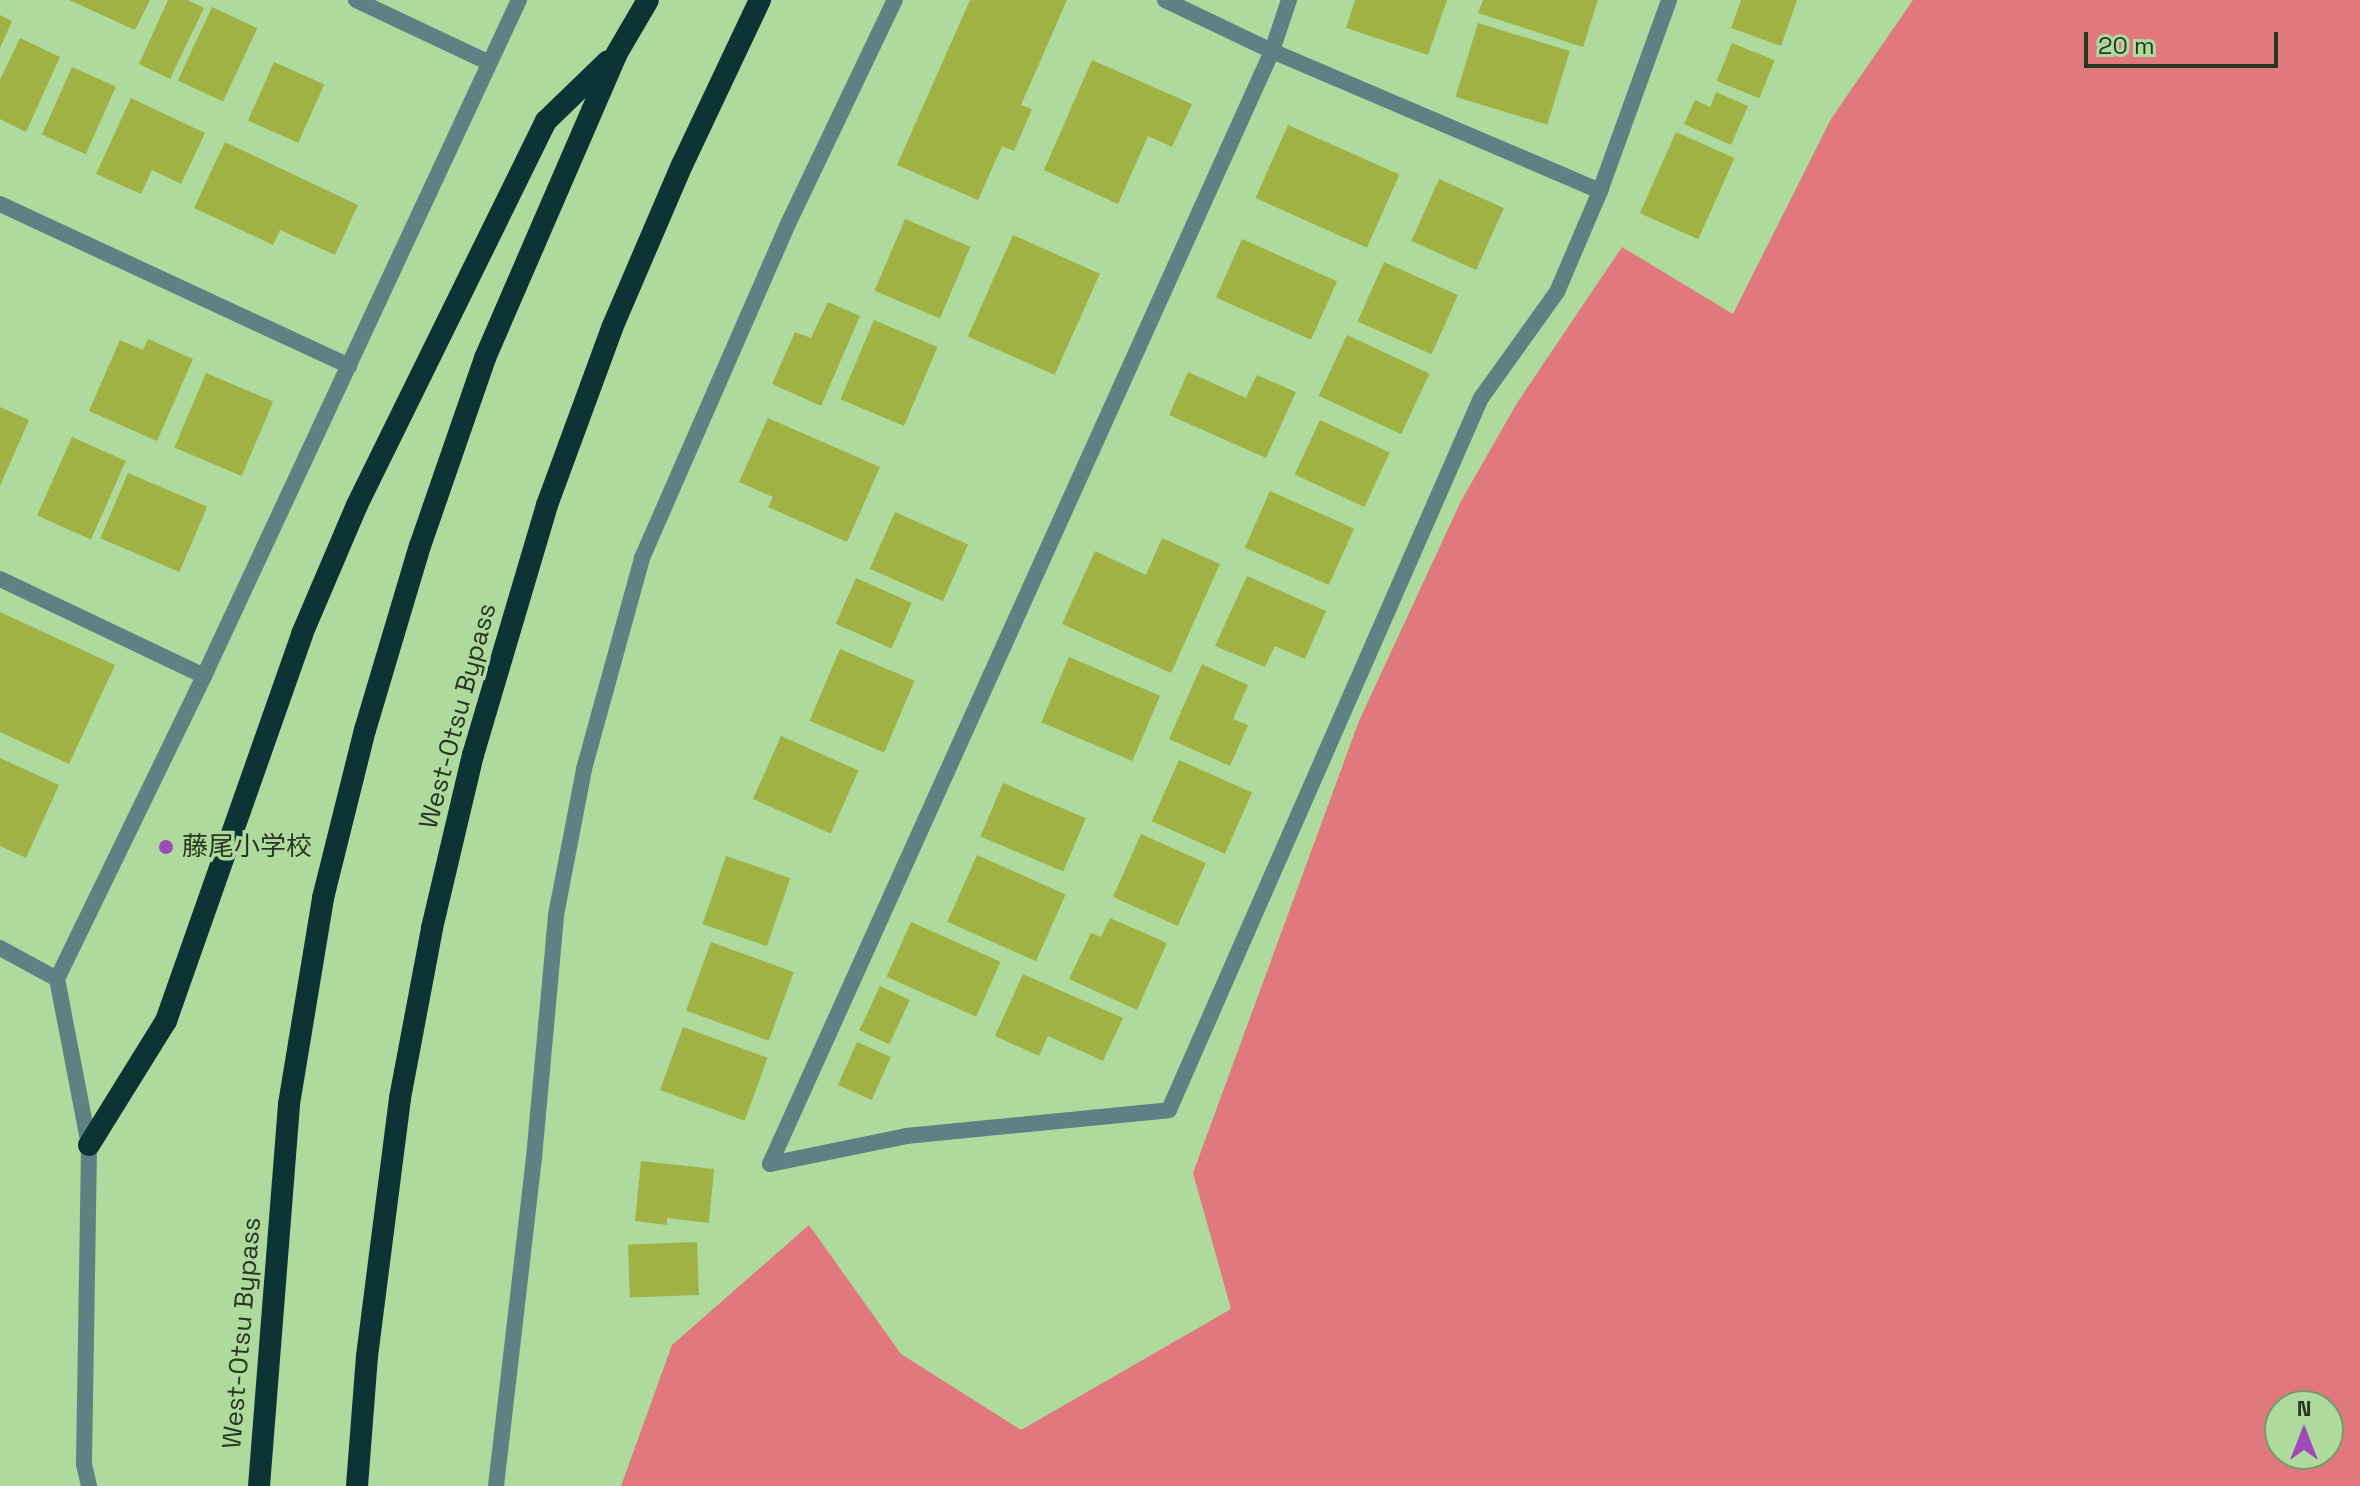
<!DOCTYPE html>
<meta charset="utf-8">
<style>
body{margin:0}
#map{position:relative;width:2360px;height:1486px;overflow:hidden;background:#aeda9e;font-family:"Space Grotesk","Noto Sans JP",sans-serif}
div>[style]{position:absolute}
.green>*{inset:0;background:#e0787e}
.building>*{inset:0;background:#a0b244;transform-origin:0 0}
.minor>*{height:16px;margin:-8px;padding:0 8px;transform-origin:8px;border-radius:8px;background:#5c8283}
.tertiary>*{height:16px;margin:-8px;padding:0 8px;transform-origin:8px;border-radius:8px;background:#5c8283}
.trunk>*{height:22px;margin:-11px;padding:0 11px;transform-origin:11px;border-radius:11px;background:#0d3435}
.dots>*{width:22px;height:22px;translate:-50% -50%;box-sizing:border-box;border:4px solid #aeda9e;border-radius:50%}
span{translate:-50% -50%;white-space:nowrap;text-align:center;line-height:1.15;-webkit-text-stroke:7px #aeda9e;paint-order:stroke}
.street-label{font-size:26px;color:#273820}
.poi-label{font-size:26px;color:#273820}
.left{translate:0 -50%;text-align:left}
.north{position:absolute;left:2264px;top:1390px;width:80px;height:80px;box-sizing:border-box;background:#aeda9e;border:2px solid #78996c;border-radius:50%;rotate:0deg;font-size:22px;font-weight:700;line-height:32px;text-align:center;color:#273820}
.north::after{content:'';display:block;margin:auto;width:28px;height:36px;background:#9f4bb9;clip-path:polygon(50% 0,100% 100%,50% 72%,0 100%)}
.scale{position:absolute;left:2084px;top:32px;width:194px;height:36px;box-sizing:border-box;border:4px solid #273820;border-top:0;padding-left:10px;font-size:24px;line-height:28px;white-space:nowrap;color:#273820;-webkit-text-stroke:6px #aeda9e;paint-order:stroke}
</style>
<div id="map">
<div class="green">
<i style="clip-path:polygon(evenodd,1913px 0,2360px 0,2360px 1486px,621px 1486px,672px 1345px,809px 1225px,901px 1354px,1021px 1430px,1231px 1309px,1193px 1173px,1359px 721px,1461px 501px,1517px 403px,1622px 247px,1733px 314px,1831px 119px,1913px 0,2280px 1406px,2328px 1406px,2328px 1454px,2280px 1454px,2280px 1406px)"></i>
</div>
<div class="building">
<i style="clip-path:polygon(69px 0,150px 0,135px 30px)"></i>
<i style="clip-path:polygon(168px 0,187px 0,204px 8px,170px 79px,139px 64px)"></i>
<i style="clip-path:polygon(970px 0,1067px 0,1021px 105px,1032px 109px,1014px 151px,1002px 146px,978px 200px,897px 165px)"></i>
<i style="clip-path:polygon(1355px 0,1447px 0,1428px 55px,1346px 28px)"></i>
<i style="clip-path:polygon(1483px 0,1598px 0,1583px 47px,1478px 13px)"></i>
<i style="clip-path:polygon(1741px 0,1797px 0,1781px 46px,1731px 28px)"></i>
<i style="left:212px;top:7px;width:50px;height:81px;rotate:25deg"></i>
<i style="clip-path:polygon(0 15px,12px 21px,0 48px)"></i>
<i style="left:1478px;top:23px;width:96px;height:77px;rotate:17deg"></i>
<i style="clip-path:polygon(20px 38px,60px 57px,26px 132px,0 119px,0 80px)"></i>
<i style="left:1732px;top:43px;width:46px;height:41px;rotate:22deg"></i>
<i style="clip-path:polygon(1092px 60px,1192px 104px,1172px 147px,1148px 136px,1118px 204px,1044px 170px)"></i>
<i style="left:274px;top:62px;width:55px;height:64px;rotate:24deg"></i>
<i style="left:72px;top:67px;width:48px;height:74px;rotate:24deg"></i>
<i style="clip-path:polygon(1716px 92px,1748px 106px,1731px 145px,1684px 124px,1695px 100px,1710px 107px)"></i>
<i style="clip-path:polygon(131px 98px,205px 133px,181px 184px,152px 170px,141px 194px,96px 174px)"></i>
<i style="left:1288px;top:125px;width:122px;height:80px;rotate:24deg"></i>
<i style="left:1676px;top:132px;width:64px;height:89px;rotate:24deg"></i>
<i style="clip-path:polygon(225px 142px,358px 205px,335px 255px,280px 230px,273px 245px,194px 208px)"></i>
<i style="left:1439px;top:179px;width:71px;height:68px;rotate:24deg"></i>
<i style="left:905px;top:219px;width:71px;height:78px;rotate:23deg"></i>
<i style="left:1013px;top:235px;width:95px;height:111px;rotate:24deg"></i>
<i style="left:1242px;top:239px;width:104px;height:64px;rotate:24deg"></i>
<i style="left:1384px;top:262px;width:81px;height:65px;rotate:24deg"></i>
<i style="clip-path:polygon(828px 302px,860px 316px,821px 406px,772px 384px,795px 332px,811px 338px)"></i>
<i style="left:874px;top:320px;width:69px;height:86px;rotate:23deg"></i>
<i style="left:1347px;top:335px;width:91px;height:67px;rotate:25deg"></i>
<i style="clip-path:polygon(148px 339px,193px 359px,157px 441px,89px 411px,120px 340px,143px 350px)"></i>
<i style="clip-path:polygon(1188px 372px,1246px 398px,1257px 375px,1296px 392px,1266px 458px,1169px 415px)"></i>
<i style="left:206px;top:373px;width:73px;height:81px;rotate:23deg"></i>
<i style="clip-path:polygon(0 407px,29px 420px,0 486px)"></i>
<i style="clip-path:polygon(768px 418px,880px 467px,847px 542px,768px 507px,773px 497px,739px 482px)"></i>
<i style="left:1320px;top:420px;width:77px;height:60px;rotate:25deg"></i>
<i style="left:72px;top:437px;width:59px;height:86px;rotate:24deg"></i>
<i style="left:128px;top:473px;width:86px;height:71px;rotate:23deg"></i>
<i style="left:1270px;top:491px;width:92px;height:62px;rotate:24deg"></i>
<i style="left:895px;top:512px;width:80px;height:62px;rotate:24deg"></i>
<i style="clip-path:polygon(1162px 538px,1220px 564px,1171px 673px,1062px 624px,1095px 551px,1146px 575px)"></i>
<i style="clip-path:polygon(1247px 576px,1326px 611px,1305px 659px,1275px 646px,1265px 667px,1215px 646px)"></i>
<i style="left:856px;top:578px;width:61px;height:50px;rotate:24deg"></i>
<i style="clip-path:polygon(0 612px,115px 665px,69px 764px,0 732px)"></i>
<i style="left:840px;top:649px;width:81px;height:78px;rotate:23deg"></i>
<i style="left:1069px;top:657px;width:99px;height:71px;rotate:23deg"></i>
<i style="clip-path:polygon(1202px 664px,1248px 685px,1233px 719px,1248px 725px,1230px 766px,1169px 739px)"></i>
<i style="left:781px;top:736px;width:85px;height:69px;rotate:24deg"></i>
<i style="clip-path:polygon(0 758px,59px 785px,26px 858px,0 846px)"></i>
<i style="left:1179px;top:760px;width:80px;height:67px;rotate:24deg"></i>
<i style="left:1003px;top:783px;width:90px;height:58px;rotate:23deg"></i>
<i style="left:1141px;top:834px;width:71px;height:69px;rotate:24deg"></i>
<i style="left:977px;top:855px;width:97px;height:73px;rotate:24deg"></i>
<i style="left:726px;top:856px;width:68px;height:72px;rotate:19deg"></i>
<i style="clip-path:polygon(1110px 918px,1167px 943px,1137px 1010px,1069px 979px,1091px 933px,1101px 937px)"></i>
<i style="left:911px;top:922px;width:98px;height:60px;rotate:24deg"></i>
<i style="left:711px;top:942px;width:88px;height:73px;rotate:20deg"></i>
<i style="clip-path:polygon(1023px 974px,1123px 1018px,1103px 1061px,1048px 1036px,1039px 1056px,995px 1036px)"></i>
<i style="left:880px;top:986px;width:33px;height:49px;rotate:25deg"></i>
<i style="left:683px;top:1027px;width:90px;height:67px;rotate:20deg"></i>
<i style="left:857px;top:1042px;width:37px;height:47px;rotate:24deg"></i>
<i style="clip-path:polygon(641px 1161px,714px 1169px,709px 1223px,667px 1218px,667px 1225px,635px 1221px)"></i>
<i style="left:697px;top:1242px;width:53px;height:69px;rotate:88deg"></i>
</div>
<div class="minor">
<i style="left:356px;top:0;width:146px;rotate:25.2deg"></i>
<i style="left:1165px;top:0;width:119px;rotate:25.5deg"></i>
<i style="left:1272px;top:51px;width:357px;rotate:23.1deg"></i>
<i style="left:0;top:204px;width:385px;rotate:24.9deg"></i>
<i style="left:0;top:579px;width:226px;rotate:25.4deg"></i>
<i style="left:770px;top:1164px;width:139px;rotate:-11.6deg"></i>
<i style="left:906px;top:1136px;width:264px;rotate:-5.6deg"></i>
<i style="left:1169px;top:1110px;width:777px;rotate:-66.34deg"></i>
<i style="left:1481px;top:398px;width:130px;rotate:-54.4deg"></i>
<i style="left:1557px;top:292px;width:110px;rotate:-66.9deg"></i>
<i style="left:1600px;top:191px;width:203px;rotate:-70.1deg"></i>
<i style="left:770px;top:1164px;width:1221px;rotate:-65.72deg"></i>
<i style="left:1272px;top:51px;width:54px;rotate:-71.6deg"></i>
</div>
<div class="tertiary">
<i style="left:0;top:948px;width:65px;rotate:28.5deg"></i>
<i style="left:89px;top:1486px;width:23px;rotate:-103deg"></i>
<i style="left:84px;top:1464px;width:319px;rotate:-89.1deg"></i>
<i style="left:89px;top:1145px;width:169px;rotate:-100.9deg"></i>
<i style="left:57px;top:979px;width:337px;rotate:-64.1deg"></i>
<i style="left:204px;top:676px;width:746px;rotate:-65.02deg"></i>
<i style="left:496px;top:1486px;width:330px;rotate:-83.4deg"></i>
<i style="left:534px;top:1158px;width:244px;rotate:-84.8deg"></i>
<i style="left:556px;top:915px;width:149px;rotate:-79.1deg"></i>
<i style="left:584px;top:769px;width:219px;rotate:-74.6deg"></i>
<i style="left:642px;top:558px;width:362px;rotate:-66.4deg"></i>
<i style="left:787px;top:226px;width:250px;rotate:-64.5deg"></i>
</div>
<div class="trunk">
<i style="left:89px;top:1145px;width:146px;rotate:-58.2deg"></i>
<i style="left:166px;top:1021px;width:410px;rotate:-70.6deg"></i>
<i style="left:302px;top:634px;width:140px;rotate:-66.9deg"></i>
<i style="left:357px;top:505px;width:428px;rotate:-63.8deg"></i>
<i style="left:546px;top:121px;width:86px;rotate:-44.1deg"></i>
<i style="left:259px;top:1486px;width:383px;rotate:-85.5deg"></i>
<i style="left:289px;top:1104px;width:209px;rotate:-80.6deg"></i>
<i style="left:323px;top:898px;width:173px;rotate:-76deg"></i>
<i style="left:365px;top:730px;width:192px;rotate:-73.4deg"></i>
<i style="left:420px;top:546px;width:199px;rotate:-70.9deg"></i>
<i style="left:485px;top:358px;width:332px;rotate:-66.6deg"></i>
<i style="left:617px;top:53px;width:61px;rotate:-59.7deg"></i>
<i style="left:357px;top:1486px;width:130px;rotate:-85.6deg"></i>
<i style="left:367px;top:1356px;width:260px;rotate:-82.7deg"></i>
<i style="left:400px;top:1098px;width:173px;rotate:-79.3deg"></i>
<i style="left:432px;top:928px;width:178px;rotate:-76.7deg"></i>
<i style="left:473px;top:755px;width:261px;rotate:-73.5deg"></i>
<i style="left:547px;top:505px;width:189px;rotate:-69.8deg"></i>
<i style="left:612px;top:328px;width:177px;rotate:-66.8deg"></i>
<i style="left:682px;top:165px;width:183px;rotate:-64.7deg"></i>
</div>
<div class="dots">
<i style="left:166px;top:847px;background:#9f4bb9"></i>
</div>
<div class="street-label">
<span style="left:458px;top:716px;rotate:-75deg">West-Otsu Bypass</span>
<span style="left:242px;top:1333px;rotate:-85deg">West-Otsu Bypass</span>
</div>
<div class="poi-label">
<span class="left" style="left:182px;top:847px">藤尾小学校</span>
</div>
<div class="north">N</div>
<div class="scale">20 m</div>
</div>
